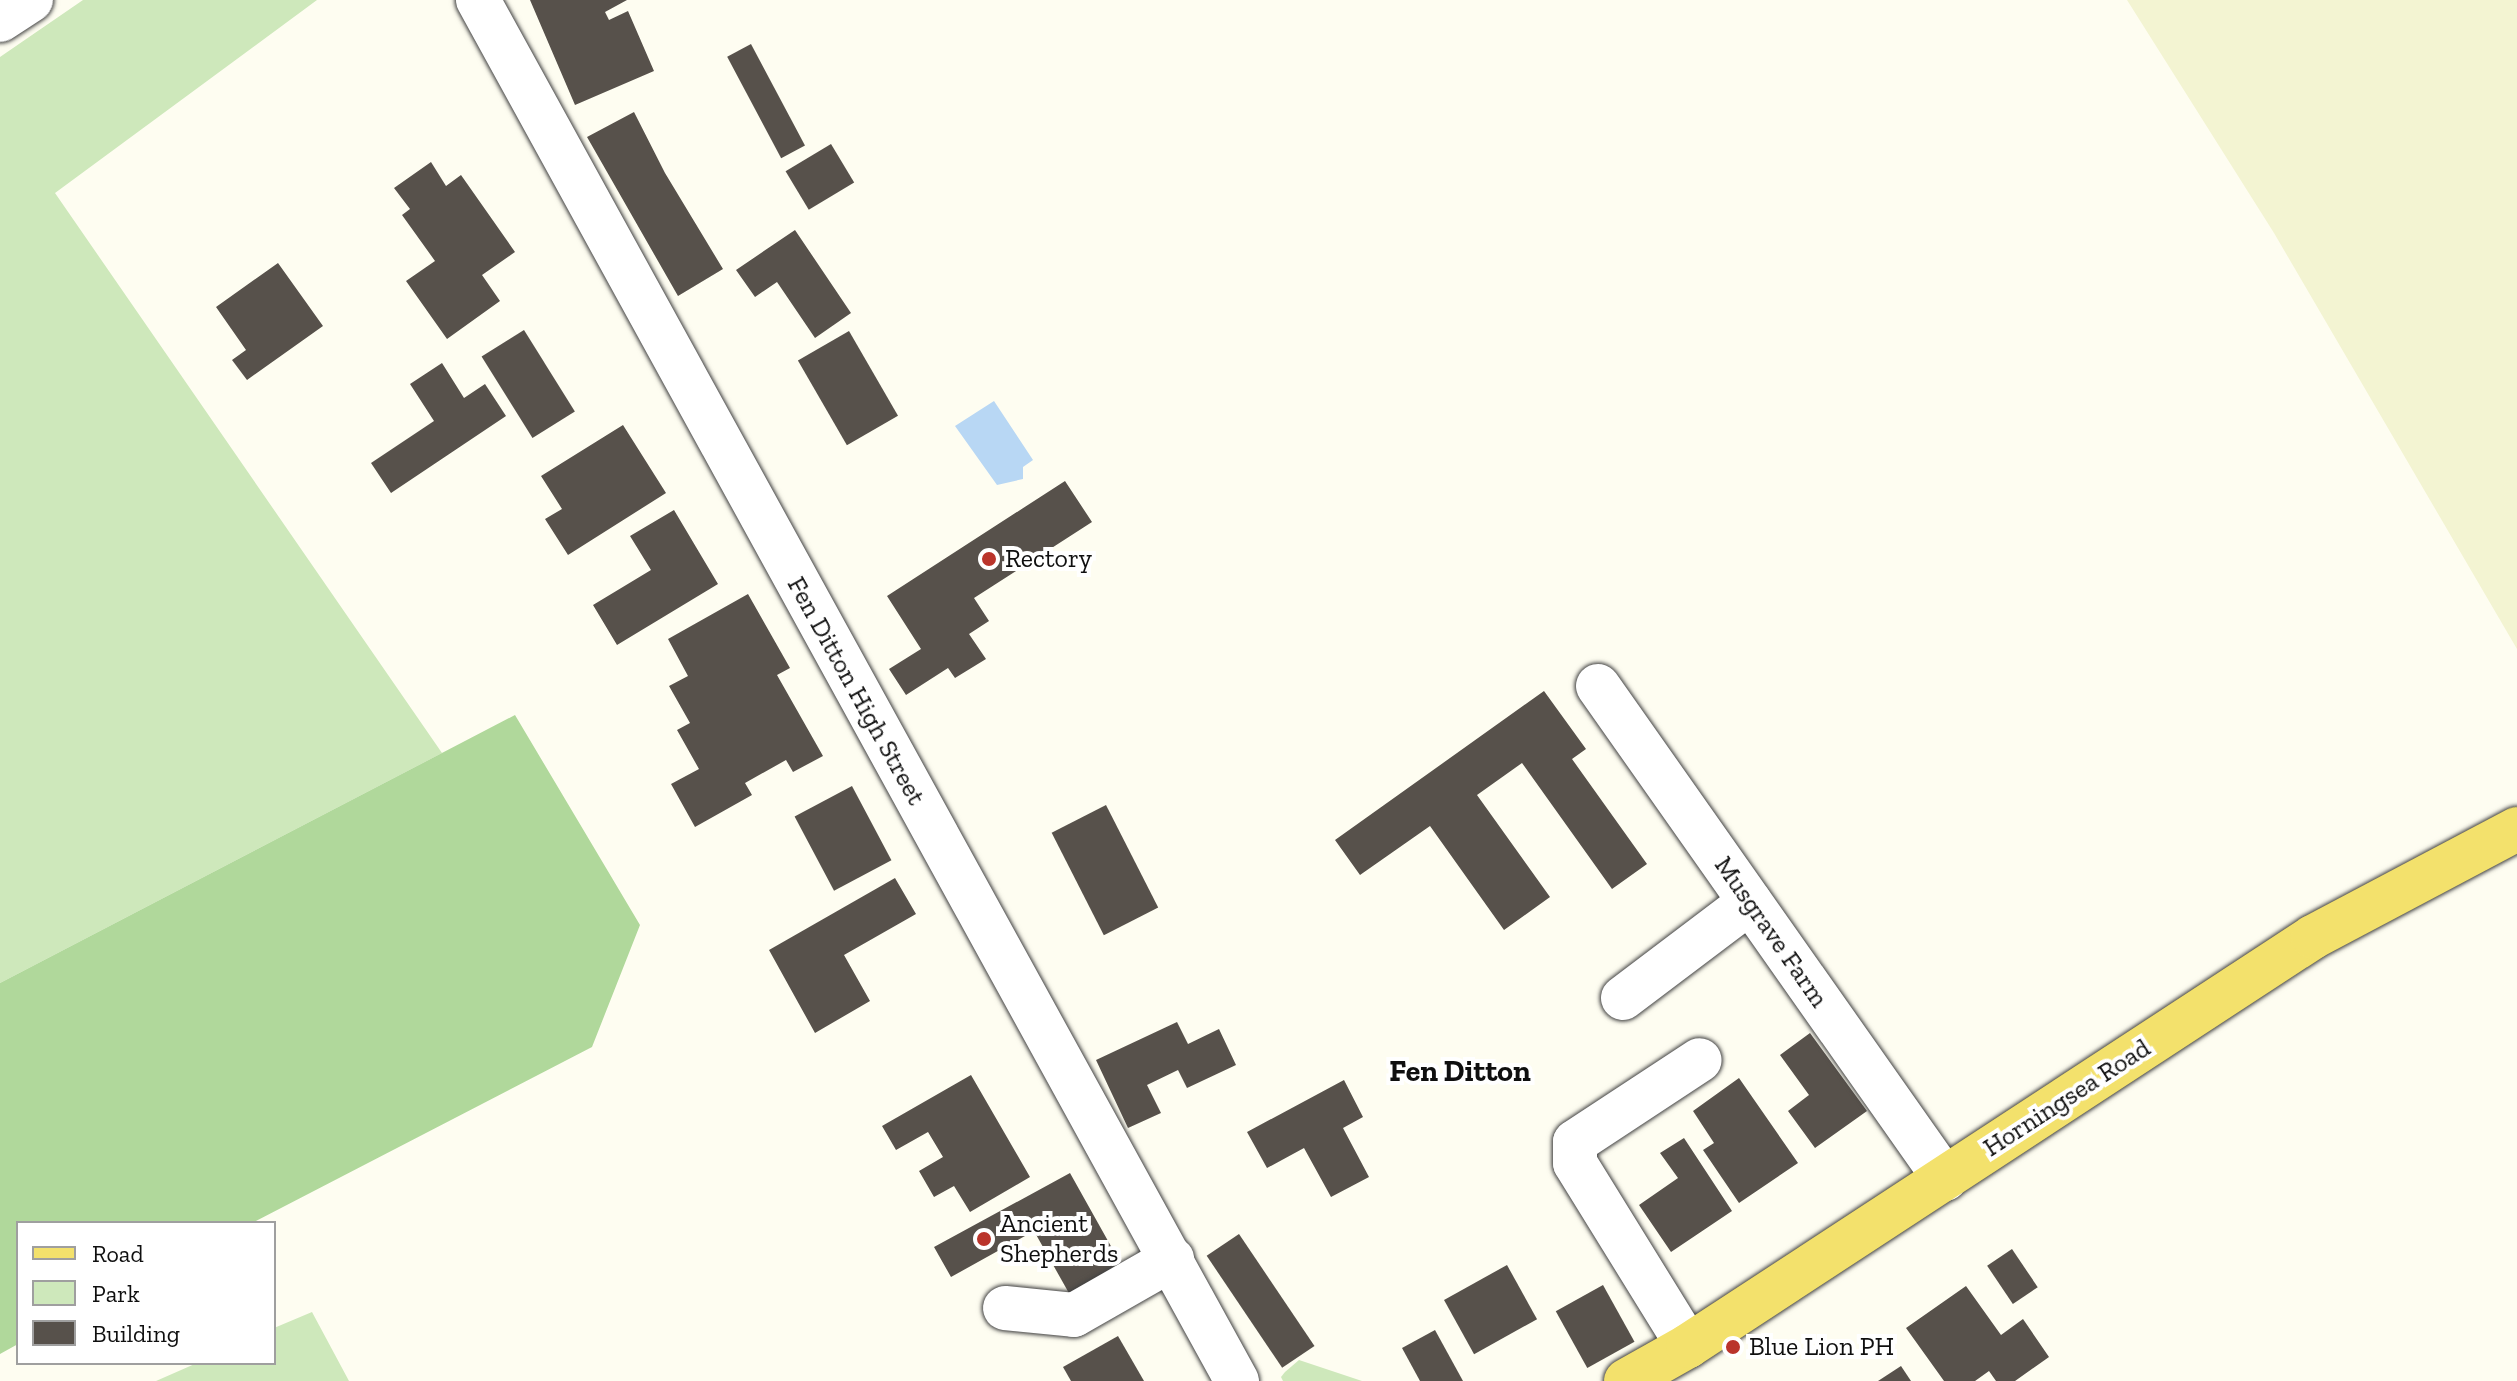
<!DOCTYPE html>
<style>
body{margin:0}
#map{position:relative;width:2517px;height:1381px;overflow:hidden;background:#fefdf1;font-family:"Zilla Slab",serif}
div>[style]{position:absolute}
.farmland>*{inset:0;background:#f3f4d2}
.green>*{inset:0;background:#cee8bb}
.forest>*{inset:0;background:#b0d89b}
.water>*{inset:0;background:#b8d7f4}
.building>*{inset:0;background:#57514b;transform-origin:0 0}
.roads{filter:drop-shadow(0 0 2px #424242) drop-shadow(0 0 2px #424242)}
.minor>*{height:44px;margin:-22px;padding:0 22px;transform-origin:22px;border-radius:22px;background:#fff}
.major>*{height:44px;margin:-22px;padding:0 22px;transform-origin:22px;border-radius:22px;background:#f3e16c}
.dots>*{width:22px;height:22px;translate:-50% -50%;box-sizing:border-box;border:4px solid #fff;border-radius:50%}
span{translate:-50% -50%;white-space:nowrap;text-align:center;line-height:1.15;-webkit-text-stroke:8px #fff;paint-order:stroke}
.poi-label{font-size:26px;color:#0f0f0f}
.left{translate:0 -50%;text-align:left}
.street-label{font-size:26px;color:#0f0f0f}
.quarter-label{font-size:30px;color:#0f0f0f;font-weight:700}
.legend{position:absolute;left:16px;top:1221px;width:260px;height:144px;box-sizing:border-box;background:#fff;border:2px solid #9f9f9f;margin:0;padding:10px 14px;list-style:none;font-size:24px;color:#0f0f0f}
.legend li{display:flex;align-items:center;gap:16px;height:40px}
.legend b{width:40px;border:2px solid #9f9f9f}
</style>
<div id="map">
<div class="farmland">
<i style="clip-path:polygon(2127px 0,2517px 0,2517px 649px,2274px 233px)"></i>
</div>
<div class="green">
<i style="clip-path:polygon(83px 0,317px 0,55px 193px,442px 753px,0 983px,0 57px)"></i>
<i style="clip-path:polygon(312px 1312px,349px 1381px,156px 1381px,197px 1363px,274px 1363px,274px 1328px)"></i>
<i style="clip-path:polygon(1299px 1360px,1362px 1381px,1283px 1381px,1281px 1377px,1285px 1372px)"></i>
</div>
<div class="forest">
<i style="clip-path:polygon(515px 715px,640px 925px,592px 1047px,252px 1223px,18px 1223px,18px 1344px,0 1354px,0 983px)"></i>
</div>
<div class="water">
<i style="clip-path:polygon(994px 401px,1033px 460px,1023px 467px,1023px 479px,997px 485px,955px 426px)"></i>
</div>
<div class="building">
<i style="clip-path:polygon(530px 0,627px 0,605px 12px,609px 20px,628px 11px,654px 71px,575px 105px)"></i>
<i style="left:751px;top:44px;width:115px;height:27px;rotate:62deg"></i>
<i style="clip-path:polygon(634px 112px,665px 173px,723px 269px,678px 296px,587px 137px)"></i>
<i style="left:831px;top:144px;width:45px;height:53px;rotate:59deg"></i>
<i style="clip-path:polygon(431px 162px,446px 186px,461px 175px,515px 252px,482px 275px,500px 301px,447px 339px,406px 281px,435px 261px,402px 215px,410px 209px,394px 188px)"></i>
<i style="clip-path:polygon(795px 230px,851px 313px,815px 338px,777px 282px,755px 297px,736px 270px)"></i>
<i style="clip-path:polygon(278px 263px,323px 326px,247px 380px,232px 360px,246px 350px,216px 307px)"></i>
<i style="left:524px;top:330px;width:96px;height:50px;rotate:58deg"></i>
<i style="left:849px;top:331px;width:98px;height:59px;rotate:60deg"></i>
<i style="clip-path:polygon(442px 363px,464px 398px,485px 384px,506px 416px,391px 493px,371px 463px,434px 421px,410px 384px)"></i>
<i style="clip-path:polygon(623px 425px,666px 493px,568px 555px,545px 519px,562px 509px,541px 476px)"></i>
<i style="clip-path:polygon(1065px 481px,1092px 522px,974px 598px,989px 621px,969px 634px,986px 659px,955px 678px,948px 668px,906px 695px,889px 669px,921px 649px,887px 596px)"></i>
<i style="clip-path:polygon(674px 510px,718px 584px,617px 645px,593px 605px,651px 570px,630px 536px)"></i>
<i style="clip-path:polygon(748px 594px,790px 668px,777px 675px,823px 756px,793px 772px,786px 760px,745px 783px,752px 795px,695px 827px,671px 784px,699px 769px,677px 730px,690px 723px,669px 686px,688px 676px,668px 639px)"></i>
<i style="clip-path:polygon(1544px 691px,1586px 749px,1572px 759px,1647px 864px,1612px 889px,1522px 763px,1477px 795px,1550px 897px,1504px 930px,1430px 826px,1360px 875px,1335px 840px)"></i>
<i style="left:852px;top:786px;width:84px;height:65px;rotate:62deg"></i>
<i style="left:1106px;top:805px;width:115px;height:61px;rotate:63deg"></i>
<i style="clip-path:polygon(895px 878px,916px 914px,844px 955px,870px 1001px,815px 1033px,769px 950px)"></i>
<i style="clip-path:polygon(1177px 1022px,1188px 1044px,1219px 1029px,1236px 1065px,1187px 1088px,1178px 1070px,1147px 1085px,1161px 1113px,1128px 1128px,1096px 1060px)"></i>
<i style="clip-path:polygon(1810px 1033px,1867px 1111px,1815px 1148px,1788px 1111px,1809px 1095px,1780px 1055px)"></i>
<i style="clip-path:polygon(971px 1075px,1030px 1177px,970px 1212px,954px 1186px,934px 1197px,919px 1171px,943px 1157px,928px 1132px,896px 1150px,882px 1126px)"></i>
<i style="clip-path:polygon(1739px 1078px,1798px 1163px,1739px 1203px,1703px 1150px,1714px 1143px,1693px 1111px)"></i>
<i style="clip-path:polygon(1344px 1080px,1363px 1117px,1343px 1128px,1369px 1177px,1331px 1197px,1304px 1148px,1267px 1168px,1247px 1132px)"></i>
<i style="clip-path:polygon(1684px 1138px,1732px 1211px,1671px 1252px,1639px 1205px,1678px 1178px,1660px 1153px)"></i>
<i style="clip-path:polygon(1070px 1173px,1131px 1282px,1079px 1311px,1034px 1231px,951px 1277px,934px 1247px)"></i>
<i style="left:1239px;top:1234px;width:135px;height:39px;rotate:56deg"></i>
<i style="left:2012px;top:1249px;width:46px;height:30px;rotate:56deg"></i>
<i style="left:1507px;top:1265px;width:62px;height:72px;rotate:61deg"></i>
<i style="left:1603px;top:1285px;width:65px;height:54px;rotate:61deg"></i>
<i style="clip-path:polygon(1966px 1286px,2001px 1335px,2023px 1319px,2049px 1357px,2015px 1381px,1996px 1381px,1989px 1371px,1975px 1381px,1944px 1381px,1906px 1328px)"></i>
<i style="clip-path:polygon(1435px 1330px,1463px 1381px,1420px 1381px,1402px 1348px)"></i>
<i style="clip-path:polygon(1118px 1336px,1144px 1381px,1071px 1381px,1063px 1367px)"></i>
<i style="clip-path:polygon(1901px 1366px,1911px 1381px,1878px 1381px)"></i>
</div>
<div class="roads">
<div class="minor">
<i style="left:478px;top:0;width:1576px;rotate:61.21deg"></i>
<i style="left:0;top:20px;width:37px;rotate:-33deg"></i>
<i style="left:1598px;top:686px;width:603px;rotate:54.86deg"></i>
<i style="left:1623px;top:998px;width:159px;rotate:-37.1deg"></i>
<i style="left:1005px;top:1308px;width:69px;rotate:5.8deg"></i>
<i style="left:1074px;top:1315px;width:113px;rotate:-29.7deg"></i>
<i style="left:1688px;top:1346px;width:215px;rotate:-121.7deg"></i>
<i style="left:1575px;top:1163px;width:21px;rotate:-90deg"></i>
<i style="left:1575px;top:1142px;width:149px;rotate:-33.3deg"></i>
</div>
<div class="major">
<i style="left:1626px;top:1381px;width:71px;rotate:-29.4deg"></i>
<i style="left:1688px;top:1346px;width:747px;rotate:-33.2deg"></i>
<i style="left:2313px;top:937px;width:231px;rotate:-27.9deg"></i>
</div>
</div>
<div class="dots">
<i style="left:989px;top:559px;background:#ba342b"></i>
<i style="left:984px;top:1239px;background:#ba342b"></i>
<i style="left:1733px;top:1347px;background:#ba342b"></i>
</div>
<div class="poi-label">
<span class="left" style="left:1005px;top:559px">Rectory</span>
<span class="left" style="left:1000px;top:1239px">Ancient<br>Shepherds</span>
<span class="left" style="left:1749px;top:1347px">Blue Lion PH</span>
</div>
<div class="street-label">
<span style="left:856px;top:691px;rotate:61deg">Fen Ditton High Street</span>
<span style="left:1771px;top:932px;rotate:55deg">Musgrave Farm</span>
<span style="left:2067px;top:1098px;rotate:-33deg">Horningsea Road</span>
</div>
<div class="quarter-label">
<span style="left:1460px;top:1071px">Fen Ditton</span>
</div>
<ul class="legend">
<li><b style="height:10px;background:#f3e16c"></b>Road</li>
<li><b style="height:22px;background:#cee8bb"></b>Park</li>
<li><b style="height:22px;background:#57514b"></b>Building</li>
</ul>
</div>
